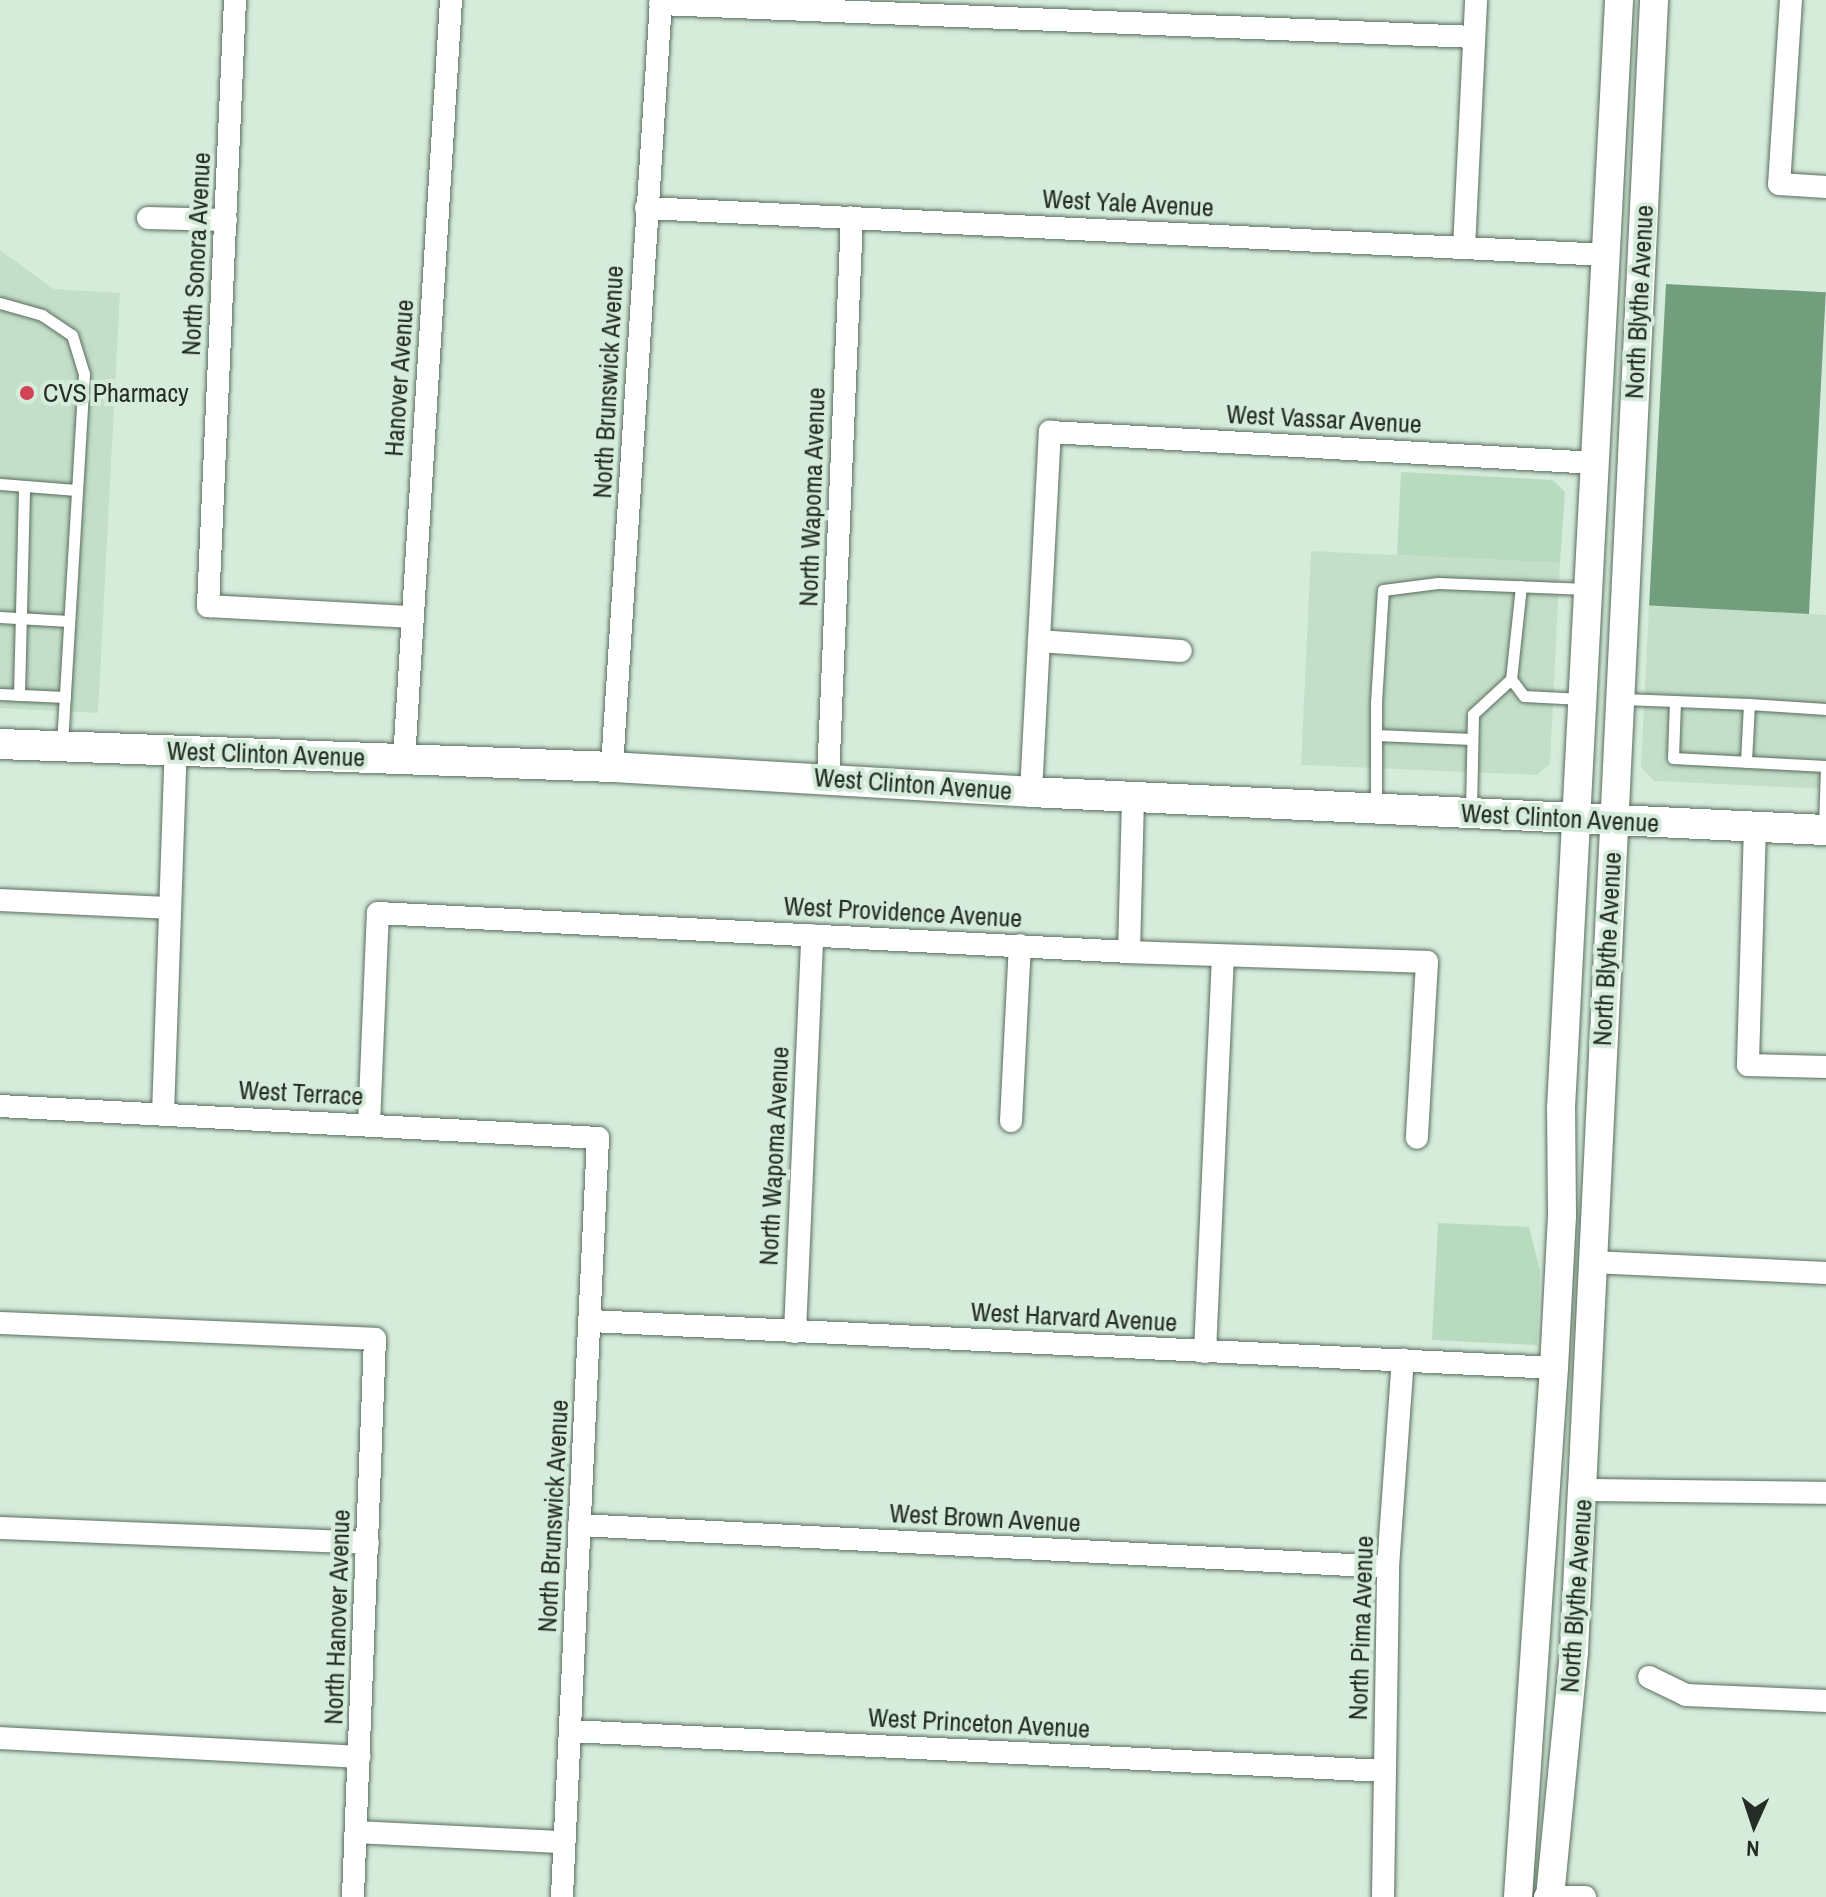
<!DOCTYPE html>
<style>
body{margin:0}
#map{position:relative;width:1826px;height:1897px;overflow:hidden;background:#d6ecdb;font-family:"Archivo Narrow",sans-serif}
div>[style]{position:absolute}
.built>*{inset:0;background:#c4dfc9}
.green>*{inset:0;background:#b8dbbf}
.water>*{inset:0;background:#729e7d;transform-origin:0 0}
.roads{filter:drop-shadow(0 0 2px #5a6d5e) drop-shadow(0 0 2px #5a6d5e)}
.service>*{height:11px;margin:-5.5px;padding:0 5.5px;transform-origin:5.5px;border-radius:5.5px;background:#fff}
.minor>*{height:22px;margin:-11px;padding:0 11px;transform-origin:11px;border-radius:11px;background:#fff}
.tertiary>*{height:28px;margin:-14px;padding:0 14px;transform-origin:14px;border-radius:14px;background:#fff}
.secondary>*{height:30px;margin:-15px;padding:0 15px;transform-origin:15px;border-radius:15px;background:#fff}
.dots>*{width:22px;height:22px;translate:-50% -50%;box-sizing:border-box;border:4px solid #d6ecdb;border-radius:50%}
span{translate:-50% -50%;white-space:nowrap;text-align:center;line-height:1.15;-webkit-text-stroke:8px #d6ecdb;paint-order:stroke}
.street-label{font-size:26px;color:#252d26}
.poi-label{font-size:26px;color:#252d26}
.left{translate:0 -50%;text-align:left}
.north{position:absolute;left:1714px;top:1785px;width:80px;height:80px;-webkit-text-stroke:6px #d6ecdb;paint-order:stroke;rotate:183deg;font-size:22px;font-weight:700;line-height:32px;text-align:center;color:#252d26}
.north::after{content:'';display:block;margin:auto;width:28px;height:36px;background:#252d26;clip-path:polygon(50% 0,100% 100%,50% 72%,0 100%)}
</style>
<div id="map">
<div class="built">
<i style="clip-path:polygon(0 250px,54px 289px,120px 293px,98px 713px,0 708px)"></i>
<i style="clip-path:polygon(1311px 551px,1560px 563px,1550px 764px,1537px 775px,1301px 765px)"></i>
<i style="clip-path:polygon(1649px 606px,1826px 615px,1826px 789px,1654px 781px,1641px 767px)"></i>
</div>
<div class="green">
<i style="clip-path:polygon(1401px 472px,1553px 480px,1565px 492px,1560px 563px,1397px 555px)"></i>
<i style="clip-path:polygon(1438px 1223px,1529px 1227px,1540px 1270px,1537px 1345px,1432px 1340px)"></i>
</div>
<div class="water">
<i style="left:1666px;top:284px;width:160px;height:322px;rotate:3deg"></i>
</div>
<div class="roads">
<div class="service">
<i style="left:0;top:303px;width:44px;rotate:15.9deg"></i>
<i style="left:42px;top:315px;width:36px;rotate:34deg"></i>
<i style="left:72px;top:335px;width:41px;rotate:72.9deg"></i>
<i style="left:84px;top:374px;width:371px;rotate:93.4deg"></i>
<i style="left:0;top:484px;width:77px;rotate:4.5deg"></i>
<i style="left:1521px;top:586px;width:94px;rotate:96.1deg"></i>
<i style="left:1511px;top:679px;width:21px;rotate:53deg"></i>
<i style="left:1524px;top:696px;width:58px;rotate:3deg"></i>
<i style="left:0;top:617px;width:69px;rotate:3.3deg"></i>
<i style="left:0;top:694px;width:65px;rotate:2.6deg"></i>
<i style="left:19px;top:695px;width:209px;rotate:-88.6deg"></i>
<i style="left:1622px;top:699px;width:53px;rotate:2.2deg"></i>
<i style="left:1675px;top:701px;width:57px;rotate:92deg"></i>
<i style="left:1673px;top:758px;width:153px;rotate:3deg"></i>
<i style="left:1826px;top:766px;width:64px;rotate:91.8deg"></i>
<i style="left:1675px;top:701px;width:74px;rotate:2.3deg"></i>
<i style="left:1749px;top:704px;width:58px;rotate:93deg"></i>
<i style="left:1749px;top:704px;width:77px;rotate:3.7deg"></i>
<i style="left:1376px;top:735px;width:96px;rotate:2.4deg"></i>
<i style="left:1376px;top:807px;width:104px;rotate:-90deg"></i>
<i style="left:1376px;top:703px;width:113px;rotate:-86.5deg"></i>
<i style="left:1383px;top:590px;width:55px;rotate:-7.3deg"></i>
<i style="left:1438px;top:583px;width:150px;rotate:2.3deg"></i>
<i style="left:1471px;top:810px;width:96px;rotate:-88.8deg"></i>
<i style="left:1473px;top:714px;width:52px;rotate:-42.6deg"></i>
</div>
<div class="minor">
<i style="left:235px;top:0;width:607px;rotate:92.55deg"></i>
<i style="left:208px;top:606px;width:204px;rotate:3.1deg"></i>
<i style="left:1791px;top:0;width:184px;rotate:93.7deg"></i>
<i style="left:1779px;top:184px;width:47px;rotate:3.7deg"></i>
<i style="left:660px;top:4px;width:814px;rotate:2.32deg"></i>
<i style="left:646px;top:208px;width:961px;rotate:2.8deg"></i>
<i style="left:148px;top:218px;width:78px;rotate:1.5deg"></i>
<i style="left:1464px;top:248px;width:248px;rotate:-87.2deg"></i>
<i style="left:1039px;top:641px;width:142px;rotate:4deg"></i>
<i style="left:404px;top:760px;width:761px;rotate:-86.46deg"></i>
<i style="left:612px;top:767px;width:769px;rotate:-86.34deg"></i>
<i style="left:828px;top:779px;width:562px;rotate:-87.55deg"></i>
<i style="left:1031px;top:792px;width:361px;rotate:-87deg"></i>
<i style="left:1050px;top:432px;width:547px;rotate:3.25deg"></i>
<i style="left:1755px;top:826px;width:239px;rotate:91.7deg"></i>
<i style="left:1748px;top:1065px;width:78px;rotate:1.5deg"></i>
<i style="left:0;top:900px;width:167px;rotate:2.7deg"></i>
<i style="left:1129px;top:952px;width:156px;rotate:-88.5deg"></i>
<i style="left:0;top:1106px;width:599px;rotate:3.06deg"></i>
<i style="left:598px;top:1138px;width:760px;rotate:92.72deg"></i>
<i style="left:163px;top:1114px;width:364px;rotate:-88deg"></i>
<i style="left:1011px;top:1121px;width:176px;rotate:-87.1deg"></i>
<i style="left:369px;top:1125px;width:212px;rotate:-87.6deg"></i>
<i style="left:378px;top:913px;width:752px;rotate:2.97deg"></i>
<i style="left:1129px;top:952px;width:298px;rotate:1.9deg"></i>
<i style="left:1427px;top:962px;width:176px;rotate:93.3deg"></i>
<i style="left:1593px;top:1262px;width:233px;rotate:2.7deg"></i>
<i style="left:591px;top:1321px;width:964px;rotate:2.79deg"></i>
<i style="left:0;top:1323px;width:375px;rotate:2.4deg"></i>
<i style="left:375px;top:1339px;width:558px;rotate:92.26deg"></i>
<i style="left:795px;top:1332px;width:397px;rotate:-87.5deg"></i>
<i style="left:1205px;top:1352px;width:396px;rotate:-87.4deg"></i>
<i style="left:1582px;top:1490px;width:244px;rotate:0.7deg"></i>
<i style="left:579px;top:1525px;width:810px;rotate:2.97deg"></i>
<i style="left:0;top:1528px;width:368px;rotate:2.3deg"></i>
<i style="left:1649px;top:1677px;width:41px;rotate:25.9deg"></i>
<i style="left:1686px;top:1695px;width:140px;rotate:2.5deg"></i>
<i style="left:570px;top:1731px;width:816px;rotate:2.81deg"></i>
<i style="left:0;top:1738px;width:360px;rotate:3deg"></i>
<i style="left:356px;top:1832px;width:208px;rotate:2.8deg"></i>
<i style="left:1383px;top:1897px;width:330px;rotate:-89.1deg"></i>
<i style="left:1388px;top:1567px;width:208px;rotate:-85.9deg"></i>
<i style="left:1545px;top:1897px;width:40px"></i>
</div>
<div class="tertiary">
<i style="left:1518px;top:1897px;width:530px;rotate:-86.11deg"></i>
<i style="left:1554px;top:1368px;width:152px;rotate:-87deg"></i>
<i style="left:1562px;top:1216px;width:108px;rotate:-90.5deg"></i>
<i style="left:1561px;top:1108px;width:1110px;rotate:-87deg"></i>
<i style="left:1550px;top:1897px;width:247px;rotate:-84.4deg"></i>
<i style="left:1574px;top:1651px;width:161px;rotate:-87.2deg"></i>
<i style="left:1582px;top:1490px;width:1492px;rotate:-87.23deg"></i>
</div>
<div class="secondary">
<i style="left:0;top:744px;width:612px;rotate:2.15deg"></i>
<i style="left:612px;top:767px;width:420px;rotate:3.4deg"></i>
<i style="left:1031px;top:792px;width:796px;rotate:2.74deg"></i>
</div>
</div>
<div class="dots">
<i style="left:27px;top:393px;background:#d34357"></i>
</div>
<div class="street-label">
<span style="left:1128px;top:203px;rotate:3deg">West Yale Avenue</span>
<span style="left:196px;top:254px;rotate:-87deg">North Sonora Avenue</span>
<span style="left:1639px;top:302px;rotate:-87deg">North Blythe Avenue</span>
<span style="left:399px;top:378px;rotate:-86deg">Hanover Avenue</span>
<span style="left:608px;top:382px;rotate:-87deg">North Brunswick Avenue</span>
<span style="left:1324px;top:419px;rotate:3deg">West Vassar Avenue</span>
<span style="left:812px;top:497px;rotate:-88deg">North Wapoma Avenue</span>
<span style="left:266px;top:754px;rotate:2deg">West Clinton Avenue</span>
<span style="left:913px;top:784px;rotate:4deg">West Clinton Avenue</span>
<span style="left:1560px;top:818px;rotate:3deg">West Clinton Avenue</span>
<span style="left:903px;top:912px;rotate:3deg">West Providence Avenue</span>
<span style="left:1607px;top:949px;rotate:-87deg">North Blythe Avenue</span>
<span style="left:301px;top:1093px;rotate:3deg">West Terrace</span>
<span style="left:774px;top:1156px;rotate:-87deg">North Wapoma Avenue</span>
<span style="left:1074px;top:1317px;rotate:3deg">West Harvard Avenue</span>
<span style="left:553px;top:1516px;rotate:-87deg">North Brunswick Avenue</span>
<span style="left:985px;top:1518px;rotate:3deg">West Brown Avenue</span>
<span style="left:1576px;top:1596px;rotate:-86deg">North Blythe Avenue</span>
<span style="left:337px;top:1617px;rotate:-88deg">North Hanover Avenue</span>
<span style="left:1361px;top:1628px;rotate:-88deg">North Pima Avenue</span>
<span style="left:979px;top:1723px;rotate:3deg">West Princeton Avenue</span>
</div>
<div class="poi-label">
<span class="left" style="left:43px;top:393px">CVS Pharmacy</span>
</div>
<div class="north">N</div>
</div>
